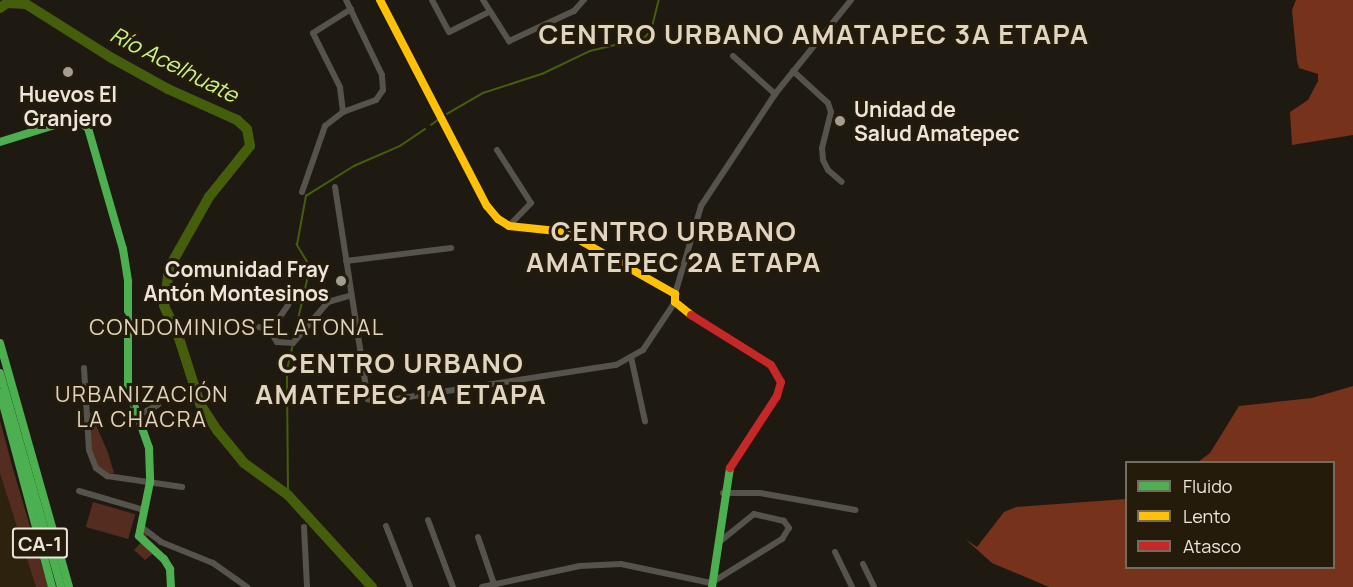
<!DOCTYPE html>
<meta charset="utf-8">
<style>
body{margin:0}
#map{position:relative;width:1353px;height:587px;overflow:hidden;background:#1e1a11;font-family:Manrope,sans-serif}
div>[style]{position:absolute}
.built>*{inset:0;background:#2d220d}
.green>*{inset:0;background:#542d20;transform-origin:0 0}
.forest>*{inset:0;background:#76321b}
.stream>*{height:1.5px;margin:-0.75px;padding:0 0.75px;transform-origin:0.75px;border-radius:0.75px;background:#455e0c}
.river>*{height:10px;margin:-5px;padding:0 5px;transform-origin:5px;border-radius:5px;background:#455e0c}
.street>*{height:6px;margin:-3px;padding:0 3px;transform-origin:3px;border-radius:3px;background:#56524c}
.fast>*{height:8px;margin:-4px;padding:0 4px;transform-origin:4px;border-radius:4px;background:#4caf50}
.slow>*{height:8px;margin:-4px;padding:0 4px;transform-origin:4px;border-radius:4px;background:#ffc107}
.jam>*{height:8px;margin:-4px;padding:0 4px;transform-origin:4px;border-radius:4px;background:#c62828}
.dots>*{width:16px;height:16px;translate:-50% -50%;box-sizing:border-box;border:3px solid #241b0b;border-radius:50%}
span{translate:-50% -50%;white-space:nowrap;text-align:center;line-height:1.15;-webkit-text-stroke:6px #241b0b;paint-order:stroke}
.shield-label span{padding:2px 4px;background:#241b0b;border:2px solid;border-radius:4px;-webkit-text-stroke-width:0}
.shield-label{font-size:20px;color:#ebe5db;font-weight:700}
.poi-label{font-size:21px;color:#ebe5db;font-weight:700}
.left{translate:0 -50%;text-align:left}
.right{translate:-100% -50%;text-align:right}
.water-label{font-size:22px;color:#c8f386;font-style:italic}
.neighbourhood-label{font-size:22px;color:#e0d5c0;letter-spacing:1.5px}
.district-label{font-size:27px;color:#e0d5c0;font-weight:700;letter-spacing:1.5px}
.legend{position:absolute;left:1125px;top:461px;width:210px;height:108px;box-sizing:border-box;background:#241b0b;border:2px solid #746c5e;margin:0;padding:8px 10px;list-style:none;font-size:18px;color:#ebe5db}
.legend li{display:flex;align-items:center;gap:12px;height:30px}
.legend b{width:30px;border:2px solid #746c5e}
</style>
<div id="map">
<div class="built">
<i style="clip-path:polygon(0 473px,16px 518px,36px 587px,0 587px)"></i>
</div>
<div class="green">
<i style="clip-path:polygon(91px 413px,108px 453px,114px 473px,105px 473px,91px 460px,87px 414px)"></i>
<i style="clip-path:polygon(0 420px,13px 469px,48px 587px,36px 587px,0 473px)"></i>
<i style="left:93px;top:502px;width:44px;height:26px;rotate:16deg"></i>
<i style="clip-path:polygon(140px 526px,149px 533px,143px 541px,155px 552px,145px 560px,134px 550px,142px 541px)"></i>
</div>
<div class="forest">
<i style="clip-path:polygon(1296px 0,1353px 0,1353px 135px,1292px 145px,1290px 112px,1308px 100px,1318px 81px,1318px 74px,1299px 68px,1297px 61px,1292px 10px)"></i>
<i style="clip-path:polygon(1353px 386px,1353px 587px,1049px 587px,992px 563px,965px 539px,977px 547px,1004px 512px,1016px 507px,1126px 499px,1126px 568px,1334px 568px,1334px 462px,1198px 462px,1210px 453px,1239px 406px,1312px 398px)"></i>
</div>
<div class="stream">
<i style="left:447px;top:114px;width:42px;rotate:-30.3deg"></i>
<i style="left:483px;top:93px;width:62px;rotate:-17.9deg"></i>
<i style="left:542px;top:74px;width:53px;rotate:-25.6deg"></i>
<i style="left:590px;top:51px;width:56px;rotate:-13.5deg"></i>
<i style="left:644px;top:38px;width:10px;rotate:-45deg"></i>
<i style="left:651px;top:31px;width:32px;rotate:-76deg"></i>
<i style="left:431px;top:125px;width:9px;rotate:-36deg"></i>
<i style="left:294px;top:337px;width:72px;rotate:-77.1deg"></i>
<i style="left:310px;top:267px;width:26px;rotate:-121deg"></i>
<i style="left:297px;top:245px;width:50px;rotate:-79.6deg"></i>
<i style="left:306px;top:196px;width:57px;rotate:-32deg"></i>
<i style="left:354px;top:166px;width:50px;rotate:-23.5deg"></i>
<i style="left:400px;top:146px;width:30px;rotate:-34deg"></i>
<i style="left:288px;top:495px;width:125px;rotate:-90.5deg"></i>
<i style="left:287px;top:370px;width:23px;rotate:-77deg"></i>
</div>
<div class="river">
<i style="left:0;top:8px;width:9px;rotate:-36deg"></i>
<i style="left:7px;top:3px;width:19px;rotate:3deg"></i>
<i style="left:26px;top:4px;width:99px;rotate:32.2deg"></i>
<i style="left:110px;top:57px;width:66px;rotate:28.9deg"></i>
<i style="left:168px;top:89px;width:76px;rotate:24.2deg"></i>
<i style="left:237px;top:120px;width:13px;rotate:42deg"></i>
<i style="left:247px;top:129px;width:17px;rotate:80deg"></i>
<i style="left:250px;top:146px;width:65px;rotate:128.8deg"></i>
<i style="left:209px;top:197px;width:81px;rotate:119.4deg"></i>
<i style="left:169px;top:268px;width:38px;rotate:97deg"></i>
<i style="left:164px;top:306px;width:32px;rotate:64deg"></i>
<i style="left:178px;top:335px;width:72px;rotate:72.3deg"></i>
<i style="left:200px;top:404px;width:31px;rotate:57deg"></i>
<i style="left:217px;top:430px;width:43px;rotate:50.7deg"></i>
<i style="left:244px;top:463px;width:54px;rotate:36deg"></i>
<i style="left:288px;top:495px;width:125px;rotate:47.6deg"></i>
</div>
<div class="street">
<i style="left:432px;top:0;width:36px;rotate:62deg"></i>
<i style="left:449px;top:32px;width:45px;rotate:-26.6deg"></i>
<i style="left:483px;top:0;width:49px;rotate:57.6deg"></i>
<i style="left:509px;top:41px;width:72px;rotate:-24.8deg"></i>
<i style="left:574px;top:11px;width:15px;rotate:-48deg"></i>
<i style="left:733px;top:56px;width:57px;rotate:42.1deg"></i>
<i style="left:793px;top:71px;width:47px;rotate:42.4deg"></i>
<i style="left:828px;top:103px;width:9px;rotate:72deg"></i>
<i style="left:831px;top:112px;width:37px;rotate:104deg"></i>
<i style="left:822px;top:148px;width:12px;rotate:85deg"></i>
<i style="left:823px;top:160px;width:11px;rotate:63deg"></i>
<i style="left:828px;top:170px;width:18px;rotate:41deg"></i>
<i style="left:343px;top:112px;width:25px;rotate:-97deg"></i>
<i style="left:340px;top:87px;width:60px;rotate:-116.6deg"></i>
<i style="left:313px;top:33px;width:45px;rotate:-32.3deg"></i>
<i style="left:497px;top:150px;width:63px;rotate:57.3deg"></i>
<i style="left:531px;top:203px;width:32px;rotate:134deg"></i>
<i style="left:335px;top:187px;width:215px;rotate:81.2deg"></i>
<i style="left:368px;top:399px;width:9px;rotate:21deg"></i>
<i style="left:376px;top:402px;width:243px;rotate:-8.8deg"></i>
<i style="left:616px;top:365px;width:31px;rotate:-29deg"></i>
<i style="left:643px;top:350px;width:58px;rotate:-56.3deg"></i>
<i style="left:302px;top:192px;width:70px;rotate:-70.8deg"></i>
<i style="left:325px;top:126px;width:23px;rotate:-38deg"></i>
<i style="left:343px;top:112px;width:35px;rotate:-20deg"></i>
<i style="left:376px;top:100px;width:12px;rotate:-55deg"></i>
<i style="left:383px;top:90px;width:15px;rotate:-94deg"></i>
<i style="left:382px;top:75px;width:83px;rotate:-115.6deg"></i>
<i style="left:346px;top:261px;width:106px;rotate:-7.1deg"></i>
<i style="left:675px;top:294px;width:92px;rotate:-73.5deg"></i>
<i style="left:701px;top:206px;width:134px;rotate:-56.5deg"></i>
<i style="left:775px;top:94px;width:121px;rotate:-51deg"></i>
<i style="left:259px;top:327px;width:12px;rotate:20deg"></i>
<i style="left:270px;top:331px;width:13px;rotate:58deg"></i>
<i style="left:277px;top:342px;width:16px;rotate:4deg"></i>
<i style="left:293px;top:343px;width:54px;rotate:-49.5deg"></i>
<i style="left:328px;top:302px;width:22px;rotate:-16deg"></i>
<i style="left:270px;top:331px;width:32px;rotate:-55deg"></i>
<i style="left:631px;top:357px;width:66px;rotate:77.7deg"></i>
<i style="left:84px;top:368px;width:82px;rotate:86.5deg"></i>
<i style="left:89px;top:450px;width:19px;rotate:69deg"></i>
<i style="left:96px;top:468px;width:14px;rotate:36deg"></i>
<i style="left:107px;top:476px;width:76px;rotate:8.3deg"></i>
<i style="left:137px;top:416px;width:24px;rotate:-28deg"></i>
<i style="left:79px;top:491px;width:68px;rotate:16.3deg"></i>
<i style="left:723px;top:493px;width:37px"></i>
<i style="left:760px;top:493px;width:97px;rotate:10.1deg"></i>
<i style="left:428px;top:520px;width:72px;rotate:69.5deg"></i>
<i style="left:140px;top:526px;width:26px;rotate:37deg"></i>
<i style="left:161px;top:542px;width:56px;rotate:22deg"></i>
<i style="left:213px;top:563px;width:42px;rotate:35.2deg"></i>
<i style="left:386px;top:526px;width:66px;rotate:68.5deg"></i>
<i style="left:304px;top:527px;width:60px;rotate:87.1deg"></i>
<i style="left:478px;top:537px;width:53px;rotate:71.2deg"></i>
<i style="left:835px;top:552px;width:39px;rotate:64deg"></i>
<i style="left:863px;top:564px;width:25px;rotate:64deg"></i>
<i style="left:482px;top:587px;width:100px;rotate:-12.1deg"></i>
<i style="left:580px;top:566px;width:41px;rotate:-2.8deg"></i>
<i style="left:621px;top:564px;width:92px;rotate:11.9deg"></i>
<i style="left:711px;top:583px;width:84px;rotate:-31.8deg"></i>
<i style="left:782px;top:539px;width:13px;rotate:-58deg"></i>
<i style="left:789px;top:528px;width:9px;rotate:-126deg"></i>
<i style="left:784px;top:521px;width:31px;rotate:-167deg"></i>
<i style="left:754px;top:514px;width:46px;rotate:141.1deg"></i>
</div>
<div class="fast">
<i style="left:0;top:142px;width:77px;rotate:-17.3deg"></i>
<i style="left:74px;top:119px;width:17px;rotate:33deg"></i>
<i style="left:88px;top:128px;width:126px;rotate:73.9deg"></i>
<i style="left:123px;top:249px;width:33px;rotate:81deg"></i>
<i style="left:128px;top:282px;width:106px;rotate:90deg"></i>
<i style="left:128px;top:388px;width:64px;rotate:70.7deg"></i>
<i style="left:149px;top:448px;width:34px;rotate:88deg"></i>
<i style="left:150px;top:482px;width:55px;rotate:101.5deg"></i>
<i style="left:139px;top:536px;width:34px;rotate:43deg"></i>
<i style="left:164px;top:559px;width:12px;rotate:59deg"></i>
<i style="left:170px;top:569px;width:18px;rotate:87deg"></i>
<i style="left:0;top:343px;width:254px;rotate:74.2deg"></i>
<i style="left:0;top:373px;width:223px;rotate:74.1deg"></i>
<i style="left:0;top:393px;width:201px;rotate:75deg"></i>
<i style="left:712px;top:587px;width:120px;rotate:-81.4deg"></i>
</div>
<div class="slow">
<i style="left:380px;top:0;width:232px;rotate:62.6deg"></i>
<i style="left:487px;top:206px;width:17px;rotate:50deg"></i>
<i style="left:498px;top:219px;width:13px;rotate:32deg"></i>
<i style="left:509px;top:226px;width:48px;rotate:5.9deg"></i>
<i style="left:557px;top:231px;width:20px;rotate:20deg"></i>
<i style="left:576px;top:238px;width:114px;rotate:29.5deg"></i>
<i style="left:675px;top:294px;width:8px;rotate:90deg"></i>
<i style="left:675px;top:302px;width:21px;rotate:39deg"></i>
</div>
<div class="jam">
<i style="left:691px;top:315px;width:94px;rotate:32deg"></i>
<i style="left:771px;top:365px;width:20px;rotate:60deg"></i>
<i style="left:781px;top:382px;width:15px;rotate:106deg"></i>
<i style="left:777px;top:396px;width:86px;rotate:123.1deg"></i>
</div>
<div class="dots">
<i style="left:68px;top:72px;background:#a39e94"></i>
<i style="left:840px;top:121px;background:#a39e94"></i>
<i style="left:341px;top:281px;background:#a39e94"></i>
</div>
<div class="shield-label">
<span style="left:40px;top:543px">CA-1</span>
</div>
<div class="poi-label">
<span style="left:68px;top:106px">Huevos El<br>Granjero</span>
<span class="left" style="left:854px;top:121px">Unidad de<br>Salud Amatepec</span>
<span class="right" style="left:329px;top:281px">Comunidad Fray<br>Antón Montesinos</span>
</div>
<div class="water-label">
<span style="left:174px;top:65px;rotate:27deg">Río Acelhuate</span>
</div>
<div class="neighbourhood-label">
<span style="left:237px;top:328px">CONDOMINIOS EL ATONAL</span>
<span style="left:142px;top:407px">URBANIZACIÓN<br>LA CHACRA</span>
</div>
<div class="district-label">
<span style="left:814px;top:34px">CENTRO URBANO AMATAPEC 3A ETAPA</span>
<span style="left:674px;top:246px">CENTRO URBANO<br>AMATEPEC 2A ETAPA</span>
<span style="left:401px;top:378px">CENTRO URBANO<br>AMATEPEC 1A ETAPA</span>
</div>
<ul class="legend">
<li><b style="height:8px;background:#4caf50"></b>Fluido</li>
<li><b style="height:8px;background:#ffc107"></b>Lento</li>
<li><b style="height:8px;background:#c62828"></b>Atasco</li>
</ul>
</div>
